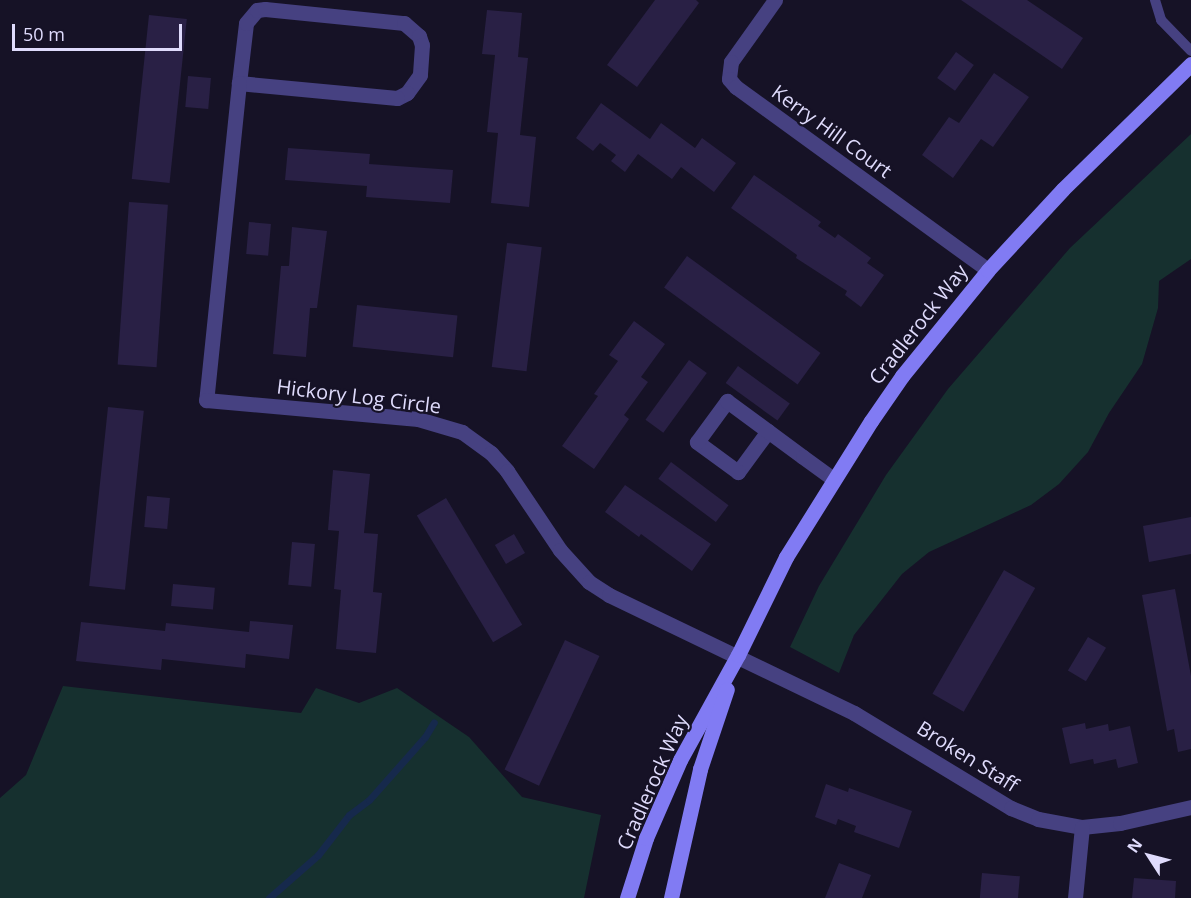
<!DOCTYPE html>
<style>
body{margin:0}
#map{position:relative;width:1191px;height:898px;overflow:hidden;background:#161226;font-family:"Open Sans",sans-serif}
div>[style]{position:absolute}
.green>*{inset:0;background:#16302f}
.stream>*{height:7px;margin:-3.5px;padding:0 3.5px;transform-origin:3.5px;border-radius:3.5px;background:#16294c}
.building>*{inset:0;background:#292045;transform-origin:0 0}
.lane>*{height:10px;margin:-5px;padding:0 5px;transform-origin:5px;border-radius:5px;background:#464181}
.street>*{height:15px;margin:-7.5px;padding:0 7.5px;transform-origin:7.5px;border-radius:7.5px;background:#464181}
.secondary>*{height:15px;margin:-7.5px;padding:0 7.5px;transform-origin:7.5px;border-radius:7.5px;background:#817bf3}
span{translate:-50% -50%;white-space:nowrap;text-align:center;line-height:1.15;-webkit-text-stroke:4.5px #161226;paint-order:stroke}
.street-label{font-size:20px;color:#dfdbfc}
.north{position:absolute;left:1119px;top:826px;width:60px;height:60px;-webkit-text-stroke:4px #161226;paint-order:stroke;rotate:306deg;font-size:16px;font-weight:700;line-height:24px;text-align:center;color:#dfdbfc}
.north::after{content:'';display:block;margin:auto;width:21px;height:27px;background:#dfdbfc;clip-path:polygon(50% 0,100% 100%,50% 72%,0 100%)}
.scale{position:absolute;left:12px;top:24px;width:170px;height:27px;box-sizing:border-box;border:3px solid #dfdbfc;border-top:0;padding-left:8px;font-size:18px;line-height:21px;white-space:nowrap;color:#dfdbfc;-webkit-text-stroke:4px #161226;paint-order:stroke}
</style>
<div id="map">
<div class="green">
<i style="clip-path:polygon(1191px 134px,1191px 259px,1159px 281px,1158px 308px,1142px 364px,1109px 413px,1088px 452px,1059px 484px,1031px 505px,929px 552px,902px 574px,854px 635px,839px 673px,790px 647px,819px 586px,886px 475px,948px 389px,1070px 248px)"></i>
<i style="clip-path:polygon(63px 686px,301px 713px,316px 688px,359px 703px,397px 688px,469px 737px,522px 797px,601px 815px,584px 898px,0 898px,0 798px,26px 775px)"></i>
</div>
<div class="stream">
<i style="left:269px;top:898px;width:65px;rotate:-41.3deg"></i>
<i style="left:318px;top:855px;width:51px;rotate:-52.2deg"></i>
<i style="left:349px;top:815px;width:25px;rotate:-37deg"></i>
<i style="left:369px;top:800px;width:84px;rotate:-48.4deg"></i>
<i style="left:425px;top:737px;width:17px;rotate:-59deg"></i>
</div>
<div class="building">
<i style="clip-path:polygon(655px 0,696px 0,699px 3px,637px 87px,607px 65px)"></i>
<i style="clip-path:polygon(961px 0,1027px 0,1083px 38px,1062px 69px)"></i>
<i style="clip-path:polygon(487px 10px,522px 13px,518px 57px,528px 58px,520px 135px,536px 137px,529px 207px,491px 203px,498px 133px,487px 132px,495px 55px,482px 54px)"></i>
<i style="left:149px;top:15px;width:38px;height:165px;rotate:6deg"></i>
<i style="left:956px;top:52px;width:22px;height:32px;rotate:36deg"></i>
<i style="clip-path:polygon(994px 73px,1029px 97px,993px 147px,981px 139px,953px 178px,922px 155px,949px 117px,959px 123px)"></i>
<i style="left:188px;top:76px;width:23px;height:31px;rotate:5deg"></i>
<i style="clip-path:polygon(601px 103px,650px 139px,661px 123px,695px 148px,702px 138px,736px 163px,714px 192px,681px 167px,672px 179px,638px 154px,625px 172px,611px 161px,616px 155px,600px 143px,593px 151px,576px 138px)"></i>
<i style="clip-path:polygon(288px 148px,370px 154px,369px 164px,453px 170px,450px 203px,366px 197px,367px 186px,285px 180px)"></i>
<i style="clip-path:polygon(754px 175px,821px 222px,818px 226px,835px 238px,838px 234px,871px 258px,867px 263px,884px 275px,861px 307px,845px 295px,847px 291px,796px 258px,797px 255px,731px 208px)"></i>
<i style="left:129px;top:202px;width:39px;height:163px;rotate:4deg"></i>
<i style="left:249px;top:222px;width:22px;height:32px;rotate:5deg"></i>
<i style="clip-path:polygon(292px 227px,327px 231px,317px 308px,310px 308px,306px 357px,273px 354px,281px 266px,289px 266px)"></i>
<i style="left:507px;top:243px;width:35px;height:125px;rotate:7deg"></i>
<i style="left:687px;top:256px;width:165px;height:39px;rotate:36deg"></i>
<i style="left:357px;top:305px;width:101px;height:42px;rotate:6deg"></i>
<i style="clip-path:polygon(634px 321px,665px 344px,641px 377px,648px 382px,624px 415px,629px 419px,594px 469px,562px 446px,598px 396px,594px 394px,618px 361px,609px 355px)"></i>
<i style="left:689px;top:360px;width:22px;height:74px;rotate:36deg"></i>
<i style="left:738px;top:366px;width:64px;height:21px;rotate:36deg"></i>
<i style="left:108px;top:407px;width:36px;height:180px;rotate:6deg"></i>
<i style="left:671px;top:462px;width:72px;height:21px;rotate:37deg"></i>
<i style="clip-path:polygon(333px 470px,370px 474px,364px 533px,378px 534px,373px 592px,382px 593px,376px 653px,336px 649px,341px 590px,334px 589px,339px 531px,328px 530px)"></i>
<i style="clip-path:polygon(625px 485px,711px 544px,692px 571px,641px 534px,639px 537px,605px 512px)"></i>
<i style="left:147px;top:496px;width:23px;height:31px;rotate:5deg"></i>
<i style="left:446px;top:498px;width:148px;height:34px;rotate:59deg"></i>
<i style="clip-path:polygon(1191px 517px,1191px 554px,1149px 562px,1143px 526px)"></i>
<i style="left:514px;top:534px;width:22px;height:22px;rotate:60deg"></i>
<i style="left:292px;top:542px;width:23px;height:43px;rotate:5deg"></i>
<i style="left:1004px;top:570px;width:36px;height:143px;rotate:30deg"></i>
<i style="left:173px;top:584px;width:42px;height:22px;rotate:5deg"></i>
<i style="clip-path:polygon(1175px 589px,1191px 676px,1191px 749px,1178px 752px,1174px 729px,1167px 731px,1142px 595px)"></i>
<i style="clip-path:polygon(250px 621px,293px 625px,289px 659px,246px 654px,245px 668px,162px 659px,161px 670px,76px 661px,81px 622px,165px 631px,166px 623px,249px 632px)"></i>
<i style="left:1088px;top:637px;width:21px;height:39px;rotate:31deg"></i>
<i style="left:565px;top:640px;width:38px;height:143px;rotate:25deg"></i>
<i style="clip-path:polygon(1085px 723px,1086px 729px,1108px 724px,1109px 731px,1130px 726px,1138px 763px,1118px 768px,1116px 759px,1094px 764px,1093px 759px,1070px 764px,1062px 728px)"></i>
<i style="clip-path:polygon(826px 784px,848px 792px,849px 788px,912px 811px,899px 848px,854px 832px,856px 826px,838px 819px,836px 825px,815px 817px)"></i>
<i style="clip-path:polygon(839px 863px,871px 875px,862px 898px,825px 898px)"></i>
<i style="left:982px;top:873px;width:38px;height:25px;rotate:5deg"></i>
<i style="clip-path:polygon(1134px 878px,1176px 881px,1175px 898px,1132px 898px)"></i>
</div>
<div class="lane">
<i style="left:1155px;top:0;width:21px;rotate:73deg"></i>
<i style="left:1161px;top:20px;width:43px;rotate:45.9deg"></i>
</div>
<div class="street">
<i style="left:775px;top:0;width:76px;rotate:125.4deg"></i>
<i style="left:731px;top:62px;width:17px;rotate:97deg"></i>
<i style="left:729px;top:79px;width:11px;rotate:49deg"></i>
<i style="left:736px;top:87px;width:311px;rotate:36deg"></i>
<i style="left:239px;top:83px;width:60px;rotate:-83.3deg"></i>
<i style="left:246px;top:23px;width:17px;rotate:-50deg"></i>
<i style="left:257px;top:10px;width:8px;rotate:-7deg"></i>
<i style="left:265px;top:9px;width:140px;rotate:5.8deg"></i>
<i style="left:404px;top:23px;width:20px;rotate:41deg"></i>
<i style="left:419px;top:36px;width:9px;rotate:72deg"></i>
<i style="left:422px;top:45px;width:30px;rotate:94deg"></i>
<i style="left:420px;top:75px;width:22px;rotate:126deg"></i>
<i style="left:407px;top:93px;width:11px;rotate:153deg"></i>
<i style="left:397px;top:98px;width:159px;rotate:-174.6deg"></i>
<i style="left:239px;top:83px;width:319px;rotate:95.9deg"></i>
<i style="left:206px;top:400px;width:213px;rotate:5.1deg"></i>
<i style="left:418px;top:419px;width:46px;rotate:16.5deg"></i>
<i style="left:462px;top:432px;width:36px;rotate:36deg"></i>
<i style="left:491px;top:453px;width:24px;rotate:48deg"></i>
<i style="left:507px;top:471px;width:95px;rotate:56.1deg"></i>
<i style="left:560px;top:550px;width:43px;rotate:47.8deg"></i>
<i style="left:589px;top:582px;width:24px;rotate:33deg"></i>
<i style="left:609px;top:595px;width:272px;rotate:25.7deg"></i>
<i style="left:854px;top:713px;width:184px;rotate:31.2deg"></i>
<i style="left:1011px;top:808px;width:29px;rotate:22deg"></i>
<i style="left:1038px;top:819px;width:45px;rotate:10.3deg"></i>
<i style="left:1082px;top:827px;width:38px;rotate:-6deg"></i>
<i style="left:1120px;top:823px;width:73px;rotate:-12.7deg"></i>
<i style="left:768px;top:431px;width:51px;rotate:126.2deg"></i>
<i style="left:738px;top:472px;width:51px;rotate:-143.8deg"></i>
<i style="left:697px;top:442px;width:51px;rotate:-53.8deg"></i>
<i style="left:727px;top:401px;width:94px;rotate:36.4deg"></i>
<i style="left:803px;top:457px;width:37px;rotate:36deg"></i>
<i style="left:1075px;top:898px;width:71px;rotate:-84.4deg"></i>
</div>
<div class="secondary">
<i style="left:627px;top:898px;width:63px;rotate:-72.4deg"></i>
<i style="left:646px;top:838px;width:85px;rotate:-66.4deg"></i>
<i style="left:680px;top:760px;width:120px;rotate:-61.1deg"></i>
<i style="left:738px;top:655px;width:109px;rotate:-63.9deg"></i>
<i style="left:786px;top:557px;width:160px;rotate:-58deg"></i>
<i style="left:871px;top:421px;width:55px;rotate:-55.4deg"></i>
<i style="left:902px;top:376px;width:136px;rotate:-50.9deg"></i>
<i style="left:988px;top:270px;width:110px;rotate:-47.2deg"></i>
<i style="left:1063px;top:189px;width:179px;rotate:-44.3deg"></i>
<i style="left:671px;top:898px;width:132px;rotate:-77.3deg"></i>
<i style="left:700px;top:769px;width:84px;rotate:-71.4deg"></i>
</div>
<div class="street-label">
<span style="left:832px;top:131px;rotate:36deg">Kerry Hill Court</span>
<span style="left:918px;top:324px;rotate:-52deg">Cradlerock Way</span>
<span style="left:359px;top:396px;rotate:7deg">Hickory Log Circle</span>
<span style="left:968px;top:756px;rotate:32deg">Broken Staff</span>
<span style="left:652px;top:782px;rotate:-66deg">Cradlerock Way</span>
</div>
<div class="north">N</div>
<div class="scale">50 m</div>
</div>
